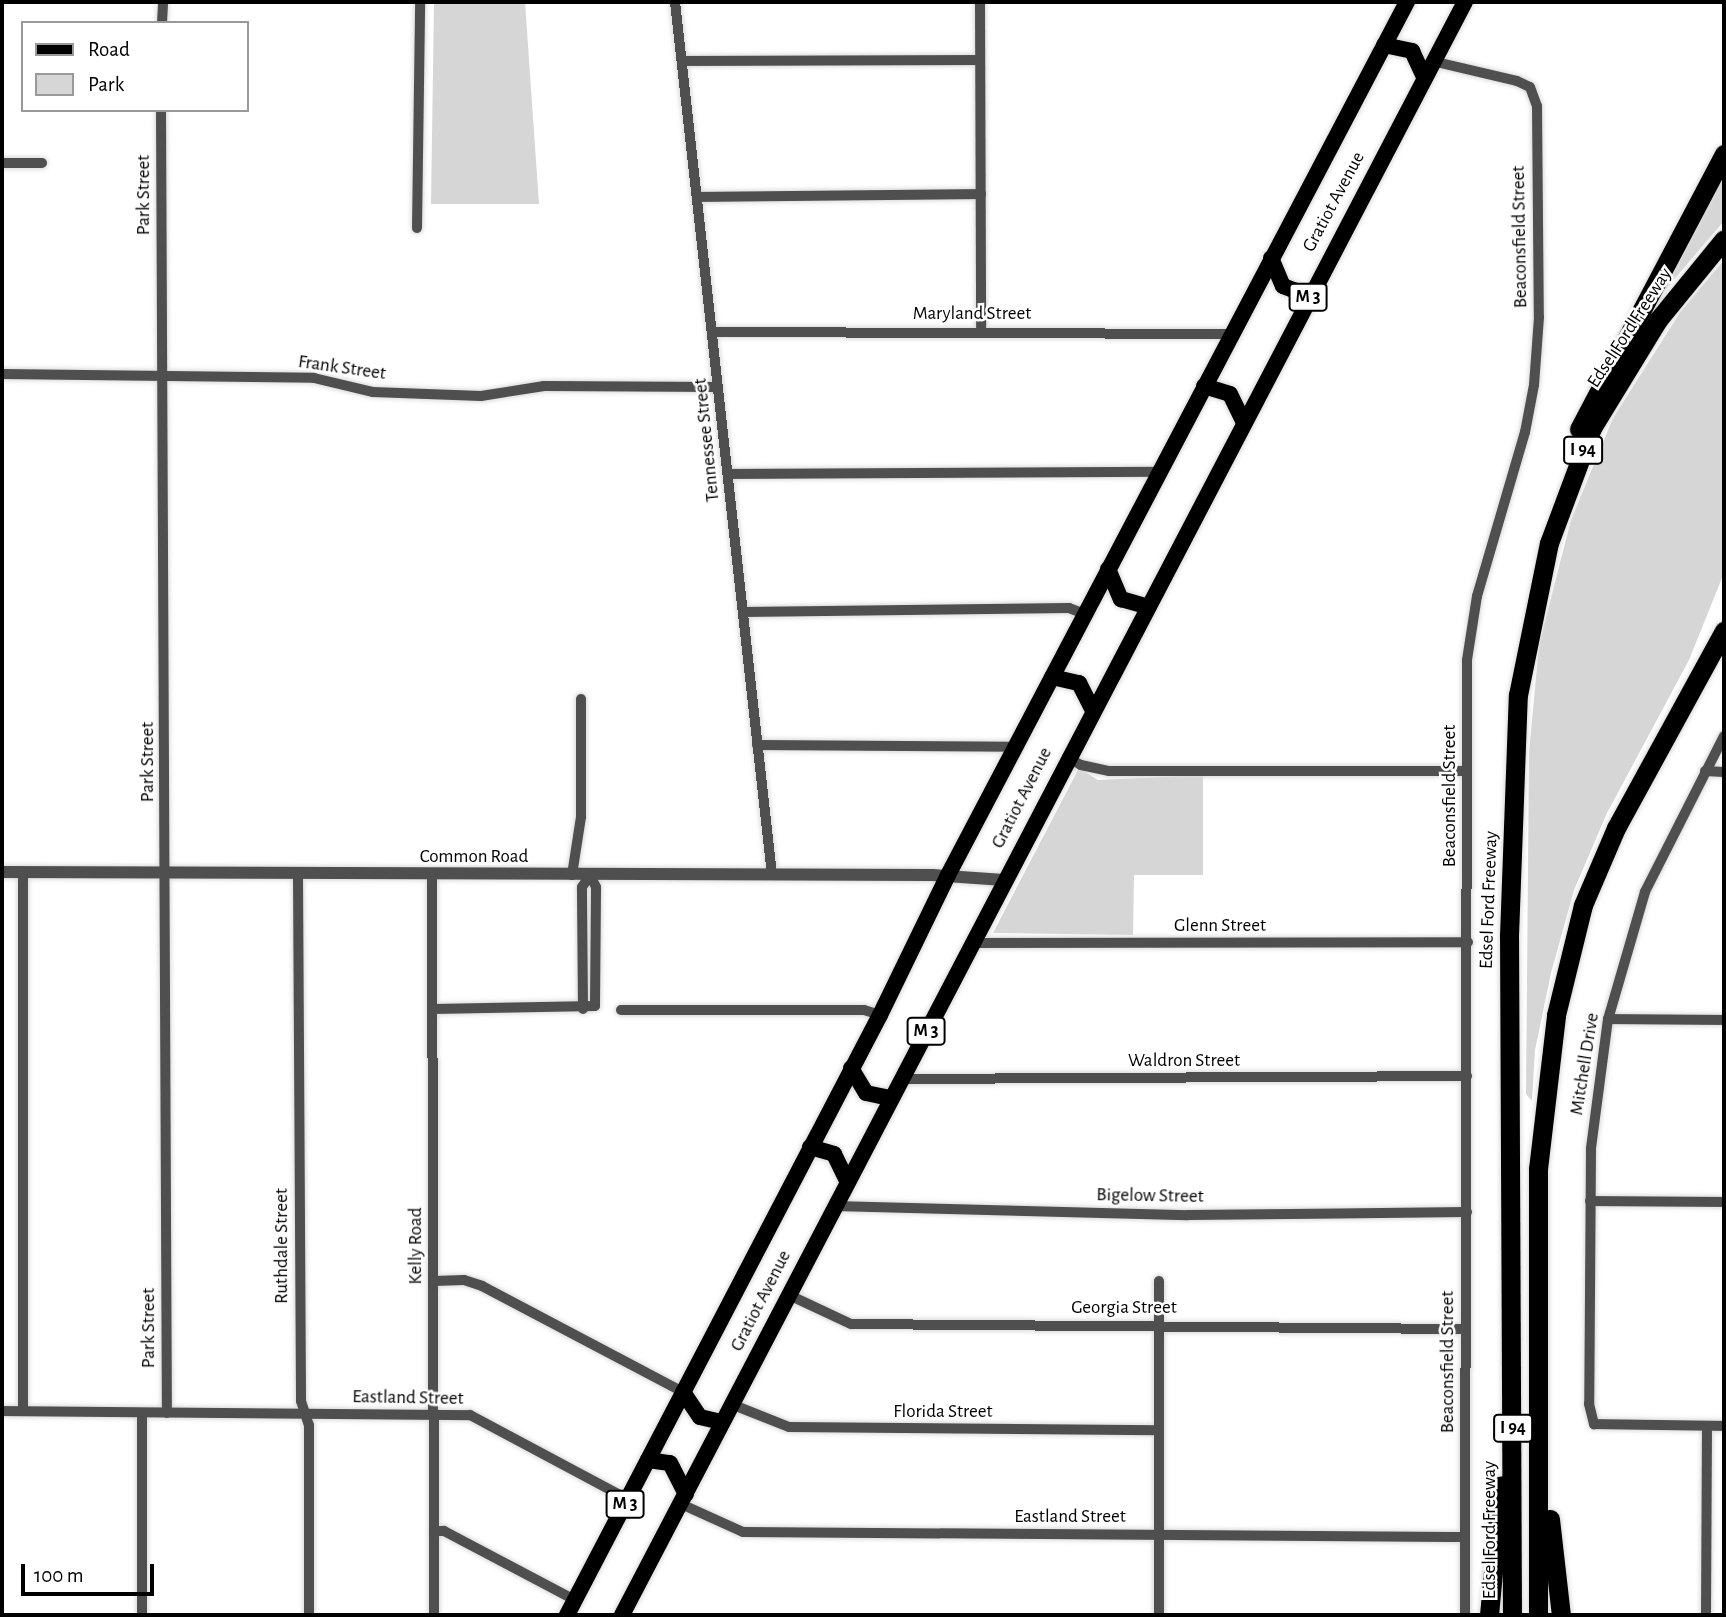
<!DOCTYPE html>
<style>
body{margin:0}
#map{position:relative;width:1726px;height:1617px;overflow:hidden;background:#fff;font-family:"Alegreya Sans",sans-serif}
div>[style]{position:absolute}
.green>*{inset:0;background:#d6d6d6}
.roads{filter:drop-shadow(0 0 2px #dbdbdb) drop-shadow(0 0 2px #dbdbdb)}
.minor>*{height:10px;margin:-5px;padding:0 5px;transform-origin:5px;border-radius:5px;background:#4f4f4f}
.tertiary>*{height:12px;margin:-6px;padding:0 6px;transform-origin:6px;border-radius:6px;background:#4f4f4f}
.primary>*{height:16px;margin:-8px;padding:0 8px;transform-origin:8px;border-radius:8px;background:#000}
.motorway>*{height:19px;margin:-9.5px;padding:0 9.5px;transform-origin:9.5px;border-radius:9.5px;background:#000}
span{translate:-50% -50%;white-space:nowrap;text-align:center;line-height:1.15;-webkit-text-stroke:5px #fff;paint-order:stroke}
.shield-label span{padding:2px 5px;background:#fff;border:2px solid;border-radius:5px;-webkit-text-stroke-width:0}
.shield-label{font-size:18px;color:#000;font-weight:700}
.street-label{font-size:19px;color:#000}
.frame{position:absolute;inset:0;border:4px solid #000;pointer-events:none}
.legend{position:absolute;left:21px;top:21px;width:228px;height:91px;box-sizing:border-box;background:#fff;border:2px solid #999;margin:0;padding:9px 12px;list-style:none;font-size:21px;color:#000}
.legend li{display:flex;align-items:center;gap:14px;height:35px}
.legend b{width:35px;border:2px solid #999}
.scale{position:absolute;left:21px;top:1564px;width:133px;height:32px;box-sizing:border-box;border:4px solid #000;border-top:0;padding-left:9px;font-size:21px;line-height:24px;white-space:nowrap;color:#000;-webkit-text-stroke:5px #fff;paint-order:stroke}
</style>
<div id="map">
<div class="green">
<i style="clip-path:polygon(434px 2px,525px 2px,539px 204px,431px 204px)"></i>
<i style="clip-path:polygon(1724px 172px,1724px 221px,1659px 297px)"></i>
<i style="clip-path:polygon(1724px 260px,1724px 573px,1689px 660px,1607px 813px,1574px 890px,1551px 973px,1535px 1050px,1532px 1101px,1526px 1094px,1529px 753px,1539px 645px,1571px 520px,1613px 418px,1681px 311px)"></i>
<i style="clip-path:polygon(1079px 768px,1098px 780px,1203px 775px,1203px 875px,1134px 875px,1133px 935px,993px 933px)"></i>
</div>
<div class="roads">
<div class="minor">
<i style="left:675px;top:2px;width:878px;rotate:83.66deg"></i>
<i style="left:980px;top:2px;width:330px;rotate:89.8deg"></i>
<i style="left:162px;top:23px;width:21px;rotate:-87deg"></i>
<i style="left:682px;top:61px;width:298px;rotate:-0.2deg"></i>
<i style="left:1432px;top:61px;width:87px;rotate:13.2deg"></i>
<i style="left:1517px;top:81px;width:14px;rotate:25deg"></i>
<i style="left:1530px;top:87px;width:20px;rotate:70deg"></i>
<i style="left:1537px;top:106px;width:211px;rotate:89.5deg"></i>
<i style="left:1539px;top:317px;width:68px;rotate:94.2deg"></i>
<i style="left:1534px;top:385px;width:48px;rotate:100.8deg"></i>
<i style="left:1525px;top:432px;width:171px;rotate:106.3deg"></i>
<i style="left:1477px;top:596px;width:65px;rotate:98.9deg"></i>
<i style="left:1467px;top:660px;width:955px;rotate:90.12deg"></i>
<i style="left:161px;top:110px;width:1303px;rotate:89.74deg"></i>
<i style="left:2px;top:163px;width:40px"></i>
<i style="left:698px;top:197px;width:283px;rotate:-0.6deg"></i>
<i style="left:417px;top:228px;width:226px;rotate:-89.2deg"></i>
<i style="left:713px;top:332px;width:518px;rotate:0.22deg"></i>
<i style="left:2px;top:374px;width:312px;rotate:0.7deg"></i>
<i style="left:314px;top:378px;width:61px;rotate:13.3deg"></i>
<i style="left:373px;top:392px;width:108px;rotate:2.1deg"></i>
<i style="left:481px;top:396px;width:64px;rotate:-9deg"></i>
<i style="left:544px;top:386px;width:174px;rotate:0.3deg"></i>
<i style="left:728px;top:474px;width:431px;rotate:-0.3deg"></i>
<i style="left:743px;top:612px;width:326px;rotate:-0.7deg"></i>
<i style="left:1069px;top:608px;width:17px;rotate:21deg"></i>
<i style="left:1724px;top:736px;width:175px;rotate:116.9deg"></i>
<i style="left:1645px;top:892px;width:132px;rotate:106.2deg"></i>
<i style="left:1608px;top:1019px;width:131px;rotate:97.5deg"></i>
<i style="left:1591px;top:1149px;width:255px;rotate:90.4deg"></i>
<i style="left:1589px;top:1404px;width:21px;rotate:76deg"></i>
<i style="left:1594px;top:1424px;width:130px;rotate:0.9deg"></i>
<i style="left:757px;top:745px;width:258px;rotate:0.4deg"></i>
<i style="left:1067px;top:757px;width:16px;rotate:30deg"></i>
<i style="left:1081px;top:765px;width:29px;rotate:12deg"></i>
<i style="left:1109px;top:771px;width:358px"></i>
<i style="left:1705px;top:771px;width:19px;rotate:3deg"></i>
<i style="left:23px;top:872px;width:539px;rotate:90deg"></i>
<i style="left:298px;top:875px;width:526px;rotate:89.67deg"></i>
<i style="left:301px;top:1401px;width:25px;rotate:72deg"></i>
<i style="left:309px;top:1425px;width:190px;rotate:90deg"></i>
<i style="left:572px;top:875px;width:59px;rotate:-81.2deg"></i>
<i style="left:581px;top:817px;width:118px;rotate:-90deg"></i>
<i style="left:432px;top:877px;width:738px;rotate:89.84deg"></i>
<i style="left:972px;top:943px;width:496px;rotate:-0.1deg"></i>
<i style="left:433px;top:1009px;width:162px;rotate:-1.1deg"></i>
<i style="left:595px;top:1006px;width:119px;rotate:-89.5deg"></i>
<i style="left:596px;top:887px;width:13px;rotate:-117deg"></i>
<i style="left:583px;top:1009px;width:122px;rotate:-90.5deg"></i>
<i style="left:582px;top:887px;width:14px;rotate:-56deg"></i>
<i style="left:621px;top:1010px;width:243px"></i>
<i style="left:864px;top:1010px;width:17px;rotate:17deg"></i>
<i style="left:1608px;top:1019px;width:116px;rotate:0.5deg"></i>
<i style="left:901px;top:1079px;width:566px;rotate:-0.3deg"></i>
<i style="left:1590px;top:1201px;width:134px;rotate:0.4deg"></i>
<i style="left:834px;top:1206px;width:354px;rotate:1.5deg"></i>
<i style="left:1188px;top:1215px;width:279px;rotate:-0.6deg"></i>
<i style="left:434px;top:1281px;width:30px;rotate:-2deg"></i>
<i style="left:464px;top:1280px;width:19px;rotate:18deg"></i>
<i style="left:482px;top:1286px;width:227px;rotate:27.8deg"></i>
<i style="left:789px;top:1295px;width:68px;rotate:25.1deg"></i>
<i style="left:851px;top:1324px;width:615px;rotate:0.47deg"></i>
<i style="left:731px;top:1404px;width:62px;rotate:21.6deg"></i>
<i style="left:789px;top:1427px;width:370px;rotate:0.5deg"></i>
<i style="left:2px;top:1411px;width:468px;rotate:0.5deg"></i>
<i style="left:470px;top:1415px;width:178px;rotate:28.1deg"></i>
<i style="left:681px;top:1504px;width:68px;rotate:24.3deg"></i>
<i style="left:743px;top:1532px;width:722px;rotate:0.4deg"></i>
<i style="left:434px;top:1531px;width:10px"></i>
<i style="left:444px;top:1531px;width:148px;rotate:27.8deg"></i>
<i style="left:142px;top:1615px;width:202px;rotate:-90deg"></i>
<i style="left:1159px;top:1615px;width:334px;rotate:-90deg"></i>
<i style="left:1706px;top:1615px;width:189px;rotate:-89.7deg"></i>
</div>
<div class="tertiary">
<i style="left:2px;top:872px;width:930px;rotate:0.18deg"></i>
<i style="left:932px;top:875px;width:72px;rotate:4deg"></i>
</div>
<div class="primary">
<i style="left:1384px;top:45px;width:29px;rotate:12deg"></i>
<i style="left:1412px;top:51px;width:29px;rotate:65deg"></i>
<i style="left:1271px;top:258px;width:30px;rotate:67deg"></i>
<i style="left:1283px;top:286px;width:28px;rotate:21deg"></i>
<i style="left:1204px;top:386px;width:27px;rotate:17deg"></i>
<i style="left:1230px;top:394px;width:30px;rotate:64deg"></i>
<i style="left:1108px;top:569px;width:33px;rotate:67deg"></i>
<i style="left:1121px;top:599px;width:25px;rotate:16deg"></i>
<i style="left:1052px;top:677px;width:28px;rotate:13deg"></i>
<i style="left:1079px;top:683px;width:29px;rotate:63deg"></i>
<i style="left:851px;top:1068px;width:29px;rotate:59deg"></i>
<i style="left:866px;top:1093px;width:25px;rotate:12deg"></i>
<i style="left:810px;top:1147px;width:25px;rotate:16deg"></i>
<i style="left:834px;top:1154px;width:30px;rotate:64deg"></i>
<i style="left:683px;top:1392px;width:30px;rotate:56deg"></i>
<i style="left:700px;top:1417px;width:23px;rotate:13deg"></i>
<i style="left:648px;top:1460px;width:22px;rotate:8deg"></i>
<i style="left:670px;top:1463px;width:35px;rotate:63deg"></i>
<i style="left:567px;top:1615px;width:677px;rotate:-62.45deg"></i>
<i style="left:880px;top:1015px;width:153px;rotate:-64.1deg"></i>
<i style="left:947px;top:877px;width:989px;rotate:-62.27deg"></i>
<i style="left:622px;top:1615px;width:1820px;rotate:-62.41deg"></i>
</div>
<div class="motorway">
<i style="left:1579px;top:429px;width:311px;rotate:-62.2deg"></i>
<i style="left:1550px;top:1519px;width:97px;rotate:83.5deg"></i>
<i style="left:1489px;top:1615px;width:130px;rotate:-84.7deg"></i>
<i style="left:1512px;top:1615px;width:679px;rotate:-90.25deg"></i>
<i style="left:1509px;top:936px;width:241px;rotate:-87.9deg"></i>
<i style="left:1518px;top:695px;width:155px;rotate:-78.5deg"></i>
<i style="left:1549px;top:543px;width:123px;rotate:-69.5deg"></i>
<i style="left:1592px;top:428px;width:127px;rotate:-58.6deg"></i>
<i style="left:1658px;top:320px;width:104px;rotate:-50.8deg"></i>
<i style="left:1538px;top:1615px;width:446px;rotate:-90deg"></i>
<i style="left:1538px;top:1169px;width:155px;rotate:-83.3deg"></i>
<i style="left:1556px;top:1015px;width:113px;rotate:-76.2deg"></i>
<i style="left:1583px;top:905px;width:84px;rotate:-66.8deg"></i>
<i style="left:1616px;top:828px;width:225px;rotate:-61.3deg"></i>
</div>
</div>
<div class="shield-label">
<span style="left:1308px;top:297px">M 3</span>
<span style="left:1583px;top:450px">I 94</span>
<span style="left:926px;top:1031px">M 3</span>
<span style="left:1513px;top:1428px">I 94</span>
<span style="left:625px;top:1504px">M 3</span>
</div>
<div class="street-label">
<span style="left:144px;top:195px;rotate:-90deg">Park Street</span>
<span style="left:1334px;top:202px;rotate:-62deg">Gratiot Avenue</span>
<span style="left:1520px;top:237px;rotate:-91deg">Beaconsfield Street</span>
<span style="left:972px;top:314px">Maryland Street</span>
<span style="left:1630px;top:328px;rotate:-57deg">Edsel Ford Freeway</span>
<span style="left:342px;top:368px;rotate:8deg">Frank Street</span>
<span style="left:707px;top:440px;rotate:-96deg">Tennessee Street</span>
<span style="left:148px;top:762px;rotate:-90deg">Park Street</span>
<span style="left:1450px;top:796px;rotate:-90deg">Beaconsfield Street</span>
<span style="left:1022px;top:798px;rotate:-63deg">Gratiot Avenue</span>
<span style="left:474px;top:857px">Common Road</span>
<span style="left:1489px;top:900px;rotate:-88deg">Edsel Ford Freeway</span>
<span style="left:1220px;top:926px">Glenn Street</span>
<span style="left:1184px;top:1061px">Waldron Street</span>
<span style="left:1585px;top:1064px;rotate:-81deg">Mitchell Drive</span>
<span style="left:1150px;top:1196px;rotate:1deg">Bigelow Street</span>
<span style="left:282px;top:1246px;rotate:-90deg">Ruthdale Street</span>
<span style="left:416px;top:1246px;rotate:-90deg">Kelly Road</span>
<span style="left:761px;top:1301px;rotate:-63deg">Gratiot Avenue</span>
<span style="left:1124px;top:1308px">Georgia Street</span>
<span style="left:149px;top:1328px;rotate:-90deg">Park Street</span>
<span style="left:1448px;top:1362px;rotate:-90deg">Beaconsfield Street</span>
<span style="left:408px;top:1398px;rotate:1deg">Eastland Street</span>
<span style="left:943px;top:1412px">Florida Street</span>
<span style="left:1070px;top:1517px">Eastland Street</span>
<span style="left:1490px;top:1530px;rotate:-90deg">Edsel Ford Freeway</span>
</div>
<div class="frame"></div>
<ul class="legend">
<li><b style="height:9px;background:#000"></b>Road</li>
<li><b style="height:19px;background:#d6d6d6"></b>Park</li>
</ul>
<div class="scale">100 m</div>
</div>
